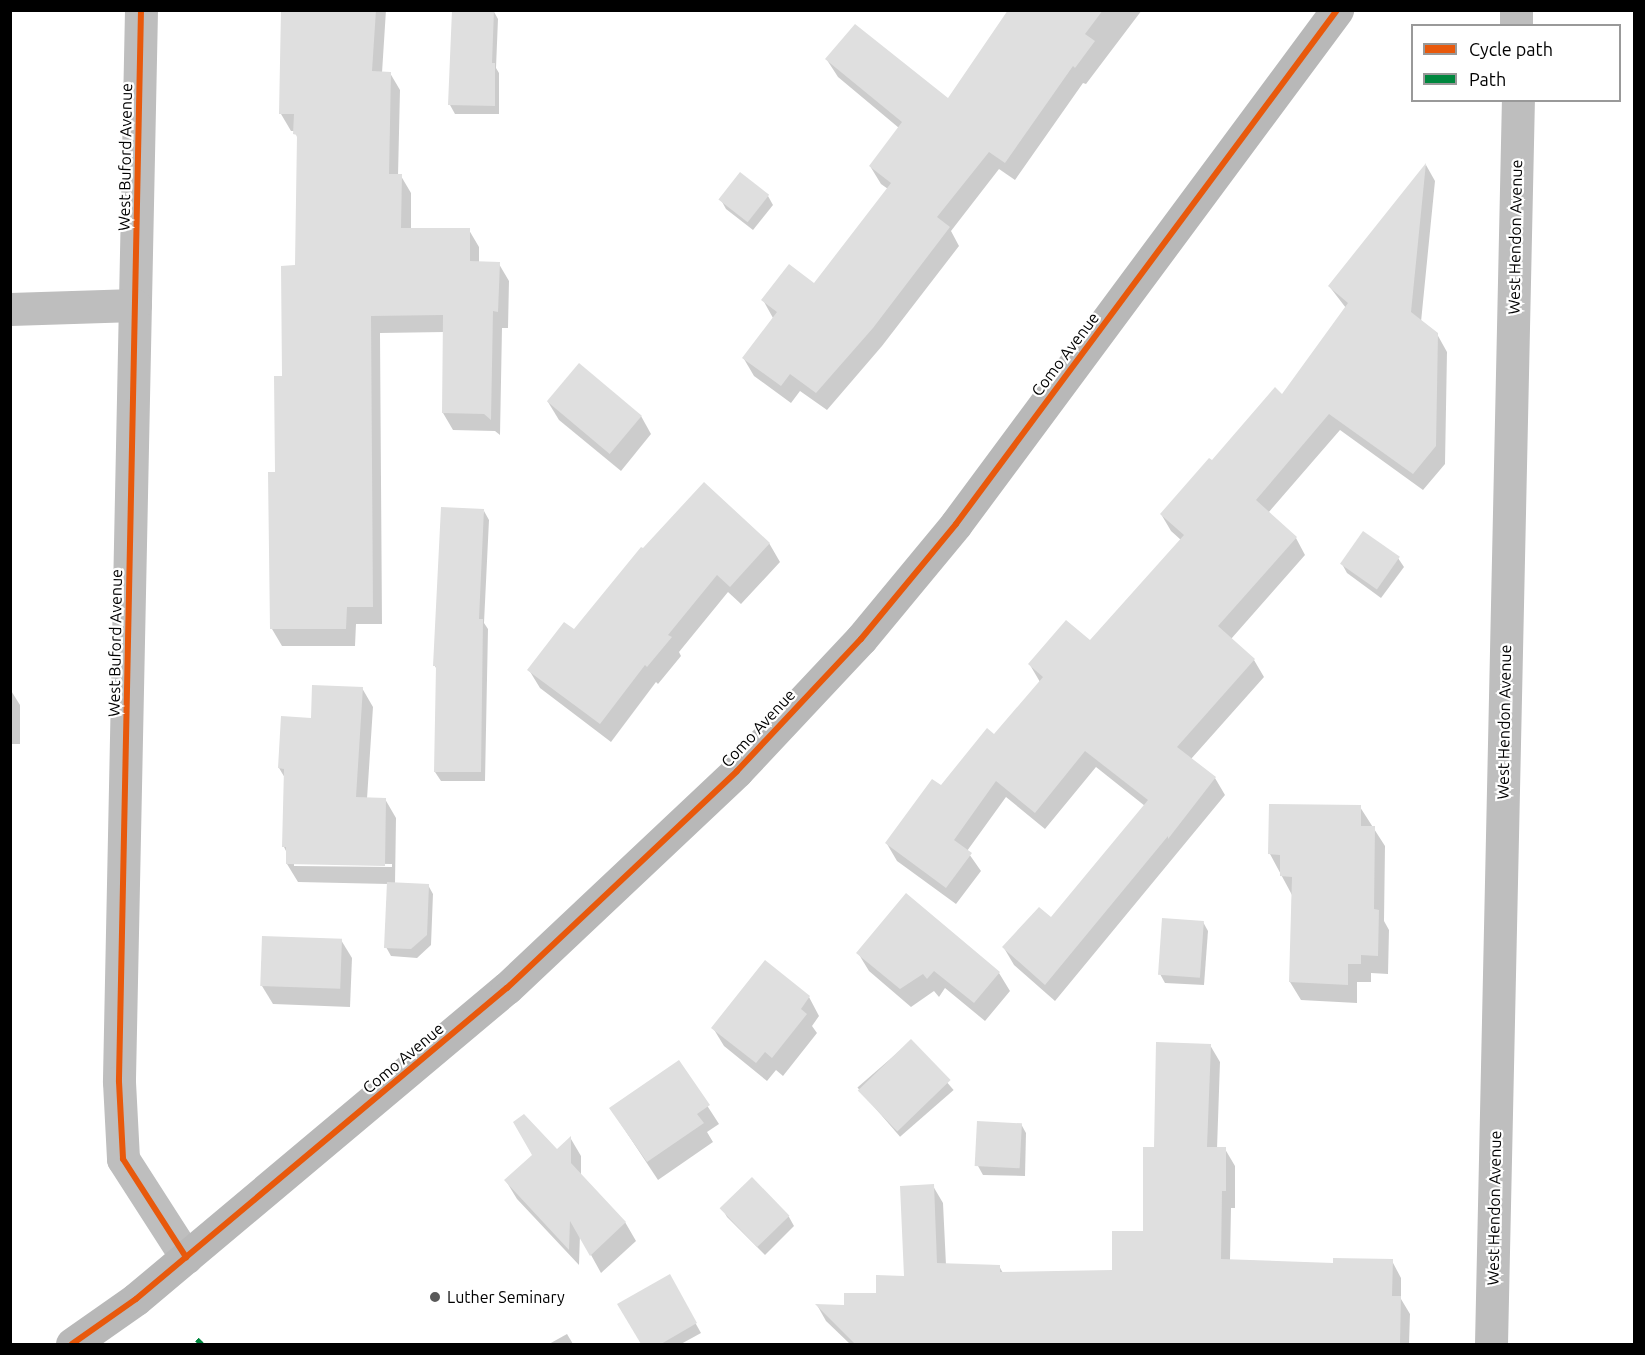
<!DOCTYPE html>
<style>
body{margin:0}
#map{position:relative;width:1645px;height:1355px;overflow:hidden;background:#fff;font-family:Ubuntu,sans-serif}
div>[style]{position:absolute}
.shadow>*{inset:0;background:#0003;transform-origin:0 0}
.building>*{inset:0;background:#dfdfdf;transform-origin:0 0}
.minor>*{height:33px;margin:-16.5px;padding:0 16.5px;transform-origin:16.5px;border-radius:16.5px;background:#bebebe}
.secondary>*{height:33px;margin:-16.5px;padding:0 16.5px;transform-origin:16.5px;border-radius:16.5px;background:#b8b8b8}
.quiet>*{height:4.5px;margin-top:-2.25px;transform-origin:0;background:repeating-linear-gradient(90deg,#00873e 0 9px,transparent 0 13.5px)}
.cycleway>*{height:6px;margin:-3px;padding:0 3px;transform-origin:3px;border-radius:3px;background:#e8590c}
.dots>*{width:16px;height:16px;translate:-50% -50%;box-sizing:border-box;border:3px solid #fff;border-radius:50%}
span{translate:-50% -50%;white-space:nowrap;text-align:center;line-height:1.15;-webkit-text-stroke:4.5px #fff;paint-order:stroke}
.street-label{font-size:16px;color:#000}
.poi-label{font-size:16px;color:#000}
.left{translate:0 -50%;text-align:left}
.frame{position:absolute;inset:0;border:12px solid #000;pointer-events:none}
.legend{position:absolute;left:1411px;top:24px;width:210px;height:78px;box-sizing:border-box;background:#fff;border:2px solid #999;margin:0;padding:8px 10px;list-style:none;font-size:18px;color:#000}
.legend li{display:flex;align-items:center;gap:12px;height:30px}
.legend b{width:30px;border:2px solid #999}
</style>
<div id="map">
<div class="shadow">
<i style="clip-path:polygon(282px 10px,386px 10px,382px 73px,390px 73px,400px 90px,398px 176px,401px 176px,411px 193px,411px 229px,469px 230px,479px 247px,479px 263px,499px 264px,509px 281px,508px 328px,502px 328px,500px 435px,495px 431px,453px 430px,443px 413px,445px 332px,380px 333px,382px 624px,356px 624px,355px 646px,282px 646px,272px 629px,276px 473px,296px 267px,298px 140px,295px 131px,291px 131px,281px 114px)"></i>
<i style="clip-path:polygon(493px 10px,498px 19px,496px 68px,499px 73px,499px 114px,455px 114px,450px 105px)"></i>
<i style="clip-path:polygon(1010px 10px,1142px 10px,1086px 84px,1083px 83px,1015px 180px,999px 169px,951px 231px,959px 246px,882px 346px,827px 410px,800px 391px,791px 403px,754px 376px,744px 359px,773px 318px,763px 300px,814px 285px,888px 189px,881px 184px,870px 166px,899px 128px,838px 77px,827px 60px,948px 100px)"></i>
<i style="clip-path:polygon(1426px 165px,1435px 181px,1421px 322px,1437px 334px,1447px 352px,1445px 464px,1423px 490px,1340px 430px,1268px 513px,1296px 538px,1305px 555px,1231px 639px,1254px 660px,1264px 677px,1191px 759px,1215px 778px,1225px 795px,1055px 1001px,1014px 965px,1004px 948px,1051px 919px,1145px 806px,1096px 767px,1045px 829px,1006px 797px,967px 851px,981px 871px,956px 904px,897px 861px,887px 844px,994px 736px,1040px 682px,1030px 665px,1090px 643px,1181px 540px,1171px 531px,1161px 514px,1283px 396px,1346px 308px,1329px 286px)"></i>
<i style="clip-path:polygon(768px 196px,773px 205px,753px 230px,726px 209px,721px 200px)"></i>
<i style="clip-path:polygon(548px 402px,641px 416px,651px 434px,621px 471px,559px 420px)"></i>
<i style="clip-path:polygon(484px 511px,489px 520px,484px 623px,488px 629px,485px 781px,441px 781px,435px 772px,437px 670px,435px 666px)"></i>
<i style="clip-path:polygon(769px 543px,780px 562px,741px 604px,728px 592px,679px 652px,681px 656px,658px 684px,656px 682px,611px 742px,540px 688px,529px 670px,574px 632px)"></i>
<i style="clip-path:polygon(1398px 558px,1404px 567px,1381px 598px,1347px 573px,1342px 564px)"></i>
<i style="clip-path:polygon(evenodd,362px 688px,373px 707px,367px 799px,385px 799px,396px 818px,395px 884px,428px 885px,433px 894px,431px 945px,417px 958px,391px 956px,386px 947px,388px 884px,298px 882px,287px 864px,287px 853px,284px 847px,285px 778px,279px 768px,312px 719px,362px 688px,294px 863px,392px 864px,392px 867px,294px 866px,294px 863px)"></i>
<i style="clip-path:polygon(10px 689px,20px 705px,20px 744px,10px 744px)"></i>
<i style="clip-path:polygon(1360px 807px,1385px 846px,1384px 921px,1389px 930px,1388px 974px,1371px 973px,1371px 982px,1357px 982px,1357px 1003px,1301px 1000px,1290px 982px,1292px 895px,1270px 854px)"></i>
<i style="clip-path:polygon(907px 895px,999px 973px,1010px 991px,985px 1021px,945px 988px,939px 997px,934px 991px,911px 1007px,869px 971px,858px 953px)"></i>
<i style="clip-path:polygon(1203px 922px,1208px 931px,1204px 985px,1165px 983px,1160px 974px)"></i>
<i style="clip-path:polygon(341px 940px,352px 958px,350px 1007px,273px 1004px,262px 986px)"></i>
<i style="clip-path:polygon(809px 997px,819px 1016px,812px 1026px,817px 1033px,783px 1076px,776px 1070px,767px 1081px,724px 1046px,713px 1028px)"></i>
<i style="left:911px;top:1041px;width:65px;height:71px;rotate:49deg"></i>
<i style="clip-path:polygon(1210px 1045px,1220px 1062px,1217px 1149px,1225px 1149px,1235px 1166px,1235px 1208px,1231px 1208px,1230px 1260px,1335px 1264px,1392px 1261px,1401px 1278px,1401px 1299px,1410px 1314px,1409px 1344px,850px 1344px,826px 1321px,817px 1305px,846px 1306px,878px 1295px,906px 1277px,933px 1186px,943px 1203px,946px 1265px,999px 1266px,1003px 1273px,1113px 1272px,1145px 1233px,1155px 1148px)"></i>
<i style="clip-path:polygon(679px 1062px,719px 1124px,707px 1132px,713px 1142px,658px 1180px,611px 1109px)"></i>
<i style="clip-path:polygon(1021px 1124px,1026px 1133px,1025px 1176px,983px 1175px,978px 1166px)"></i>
<i style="clip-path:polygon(571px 1139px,581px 1156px,581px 1176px,625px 1222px,636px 1241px,601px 1273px,580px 1235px,579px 1265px,517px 1199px,506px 1181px,534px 1155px,557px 1151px)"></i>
<i style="clip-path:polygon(752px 1179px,789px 1217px,794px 1226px,765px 1255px,727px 1217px,722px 1208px)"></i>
<i style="clip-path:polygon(669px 1276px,701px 1333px,681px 1344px,642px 1344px,619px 1304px)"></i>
<i style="clip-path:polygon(567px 1334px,573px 1344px,549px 1344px)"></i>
<i style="clip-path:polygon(427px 1343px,481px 1344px,427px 1344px)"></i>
</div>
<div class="building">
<i style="clip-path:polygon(281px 10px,376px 10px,372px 71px,391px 72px,389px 174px,402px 174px,401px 228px,470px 228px,470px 261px,500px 262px,498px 312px,493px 311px,491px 420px,484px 414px,442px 413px,443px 315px,371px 316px,373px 607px,347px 607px,346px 629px,270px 629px,268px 472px,275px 472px,274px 376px,282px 376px,281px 266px,295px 265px,297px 135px,293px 134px,294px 114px,279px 114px)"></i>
<i style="clip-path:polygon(452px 10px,494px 10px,492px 63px,495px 63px,495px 106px,448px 105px)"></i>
<i style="clip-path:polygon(1008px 10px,1103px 10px,1085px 34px,1095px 41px,1075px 68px,1073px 66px,1005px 163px,989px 152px,937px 217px,950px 227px,873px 328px,816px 393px,790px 374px,781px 386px,742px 358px,777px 312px,761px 300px,789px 264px,814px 283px,891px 183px,869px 166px,902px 122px,825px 59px,855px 24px,948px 98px)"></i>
<i style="clip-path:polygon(1426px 163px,1411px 312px,1438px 333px,1436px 446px,1413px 474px,1329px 414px,1256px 500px,1297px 537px,1218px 626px,1255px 659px,1177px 747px,1216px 777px,1168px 839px,1168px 836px,1045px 985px,1002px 947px,1039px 907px,1051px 917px,1148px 800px,1085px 751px,1035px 813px,996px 781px,954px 840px,972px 853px,946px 888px,885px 843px,932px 779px,941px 785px,987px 728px,994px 734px,1043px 677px,1028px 664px,1066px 620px,1090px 640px,1184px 535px,1160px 514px,1209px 458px,1212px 460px,1275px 387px,1282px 394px,1348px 303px,1328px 286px)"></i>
<i style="left:740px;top:172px;width:37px;height:35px;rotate:38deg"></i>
<i style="left:579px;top:363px;width:82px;height:50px;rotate:40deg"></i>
<i style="clip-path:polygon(704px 482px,770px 543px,730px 587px,717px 575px,668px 635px,672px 637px,647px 667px,645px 665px,600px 724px,527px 670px,564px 622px,574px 629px,641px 547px,643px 548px)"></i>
<i style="clip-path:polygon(441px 507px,484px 509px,479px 619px,483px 619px,481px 772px,434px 772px,436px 666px,433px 666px)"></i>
<i style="left:1363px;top:531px;width:45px;height:40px;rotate:35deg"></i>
<i style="clip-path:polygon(312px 685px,363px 687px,356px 797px,386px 798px,385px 866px,286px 864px,286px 847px,282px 847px,284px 769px,278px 768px,281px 716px,311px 718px)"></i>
<i style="clip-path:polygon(1269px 804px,1361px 805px,1361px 826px,1375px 826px,1374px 909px,1379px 910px,1378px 956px,1361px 955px,1361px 964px,1348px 964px,1348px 985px,1289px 982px,1292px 877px,1280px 876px,1280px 855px,1268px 854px)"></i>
<i style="clip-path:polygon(387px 882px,429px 884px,427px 935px,411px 949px,384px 948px)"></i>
<i style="clip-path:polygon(906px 893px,1000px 972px,974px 1003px,934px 971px,927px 979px,923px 974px,900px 989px,856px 953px)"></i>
<i style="left:1162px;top:918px;width:42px;height:57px;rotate:4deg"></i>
<i style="left:262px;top:936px;width:80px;height:50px;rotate:2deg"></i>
<i style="clip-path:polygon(765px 960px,810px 996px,801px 1009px,807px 1014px,772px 1058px,765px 1052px,756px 1063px,711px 1028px)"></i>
<i style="left:911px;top:1039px;width:57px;height:74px;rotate:46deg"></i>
<i style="clip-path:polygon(1156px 1042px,1211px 1044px,1207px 1147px,1226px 1147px,1226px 1191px,1222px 1191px,1221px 1259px,1333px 1263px,1333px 1258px,1393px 1259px,1392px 1296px,1401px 1296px,1400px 1344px,855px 1344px,815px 1304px,844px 1305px,844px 1293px,876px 1293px,876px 1275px,904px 1276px,900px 1186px,934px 1184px,937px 1263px,1000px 1265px,1000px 1272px,1112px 1270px,1112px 1231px,1143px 1231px,1143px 1147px,1154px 1147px)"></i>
<i style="clip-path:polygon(679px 1060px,710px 1105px,697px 1114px,704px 1123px,647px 1162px,609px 1108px)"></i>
<i style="clip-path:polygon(524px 1114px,557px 1149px,571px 1136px,571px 1163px,626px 1222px,590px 1256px,570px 1221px,569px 1250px,504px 1180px,532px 1155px,513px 1122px)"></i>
<i style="left:977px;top:1121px;width:45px;height:45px;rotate:3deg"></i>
<i style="left:752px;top:1177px;width:54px;height:45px;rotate:46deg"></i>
<i style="clip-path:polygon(670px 1274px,697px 1323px,661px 1344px,641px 1344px,617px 1304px)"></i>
</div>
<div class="minor">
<i style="left:141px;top:10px;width:1072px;rotate:91.18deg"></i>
<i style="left:119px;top:1082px;width:77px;rotate:87deg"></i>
<i style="left:123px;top:1159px;width:117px;rotate:57.3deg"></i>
<i style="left:1516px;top:10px;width:16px;rotate:90deg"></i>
<i style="left:10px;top:309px;width:125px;rotate:-1.8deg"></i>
<i style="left:1491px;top:1344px;width:1244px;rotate:-88.76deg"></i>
</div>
<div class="secondary">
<i style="left:72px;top:1344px;width:78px;rotate:-35.1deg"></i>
<i style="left:136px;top:1299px;width:484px;rotate:-40deg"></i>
<i style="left:507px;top:988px;width:316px;rotate:-43.3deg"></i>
<i style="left:737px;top:771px;width:181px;rotate:-46.8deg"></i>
<i style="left:861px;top:639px;width:149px;rotate:-50.4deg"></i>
<i style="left:956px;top:524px;width:640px;rotate:-53.45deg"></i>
</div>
<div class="quiet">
<i style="left:197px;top:1339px;width:7px;rotate:45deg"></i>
</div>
<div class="cycleway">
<i style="left:141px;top:10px;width:1072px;rotate:91.18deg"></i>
<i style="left:119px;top:1082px;width:77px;rotate:87deg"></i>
<i style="left:123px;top:1159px;width:117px;rotate:57.3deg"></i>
<i style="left:72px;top:1344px;width:78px;rotate:-35.1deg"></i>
<i style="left:136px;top:1299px;width:484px;rotate:-40deg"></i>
<i style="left:507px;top:988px;width:316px;rotate:-43.3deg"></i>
<i style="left:737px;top:771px;width:181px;rotate:-46.8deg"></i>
<i style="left:861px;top:639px;width:149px;rotate:-50.4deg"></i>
<i style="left:956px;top:524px;width:640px;rotate:-53.45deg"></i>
</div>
<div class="dots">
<i style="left:435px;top:1297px;background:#595959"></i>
</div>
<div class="street-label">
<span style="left:125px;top:157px;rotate:-89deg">West Buford Avenue</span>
<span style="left:1515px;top:237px;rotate:-89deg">West Hendon Avenue</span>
<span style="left:1065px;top:354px;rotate:-53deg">Como Avenue</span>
<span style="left:115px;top:643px;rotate:-89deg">West Buford Avenue</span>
<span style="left:1504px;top:722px;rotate:-89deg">West Hendon Avenue</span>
<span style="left:758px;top:728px;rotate:-47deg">Como Avenue</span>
<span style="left:403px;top:1058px;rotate:-40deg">Como Avenue</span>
<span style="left:1494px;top:1208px;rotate:-89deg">West Hendon Avenue</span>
</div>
<div class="poi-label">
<span class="left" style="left:447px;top:1297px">Luther Seminary</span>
</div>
<div class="frame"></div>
<ul class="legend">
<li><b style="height:8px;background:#e8590c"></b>Cycle path</li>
<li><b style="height:8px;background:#00873e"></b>Path</li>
</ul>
</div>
